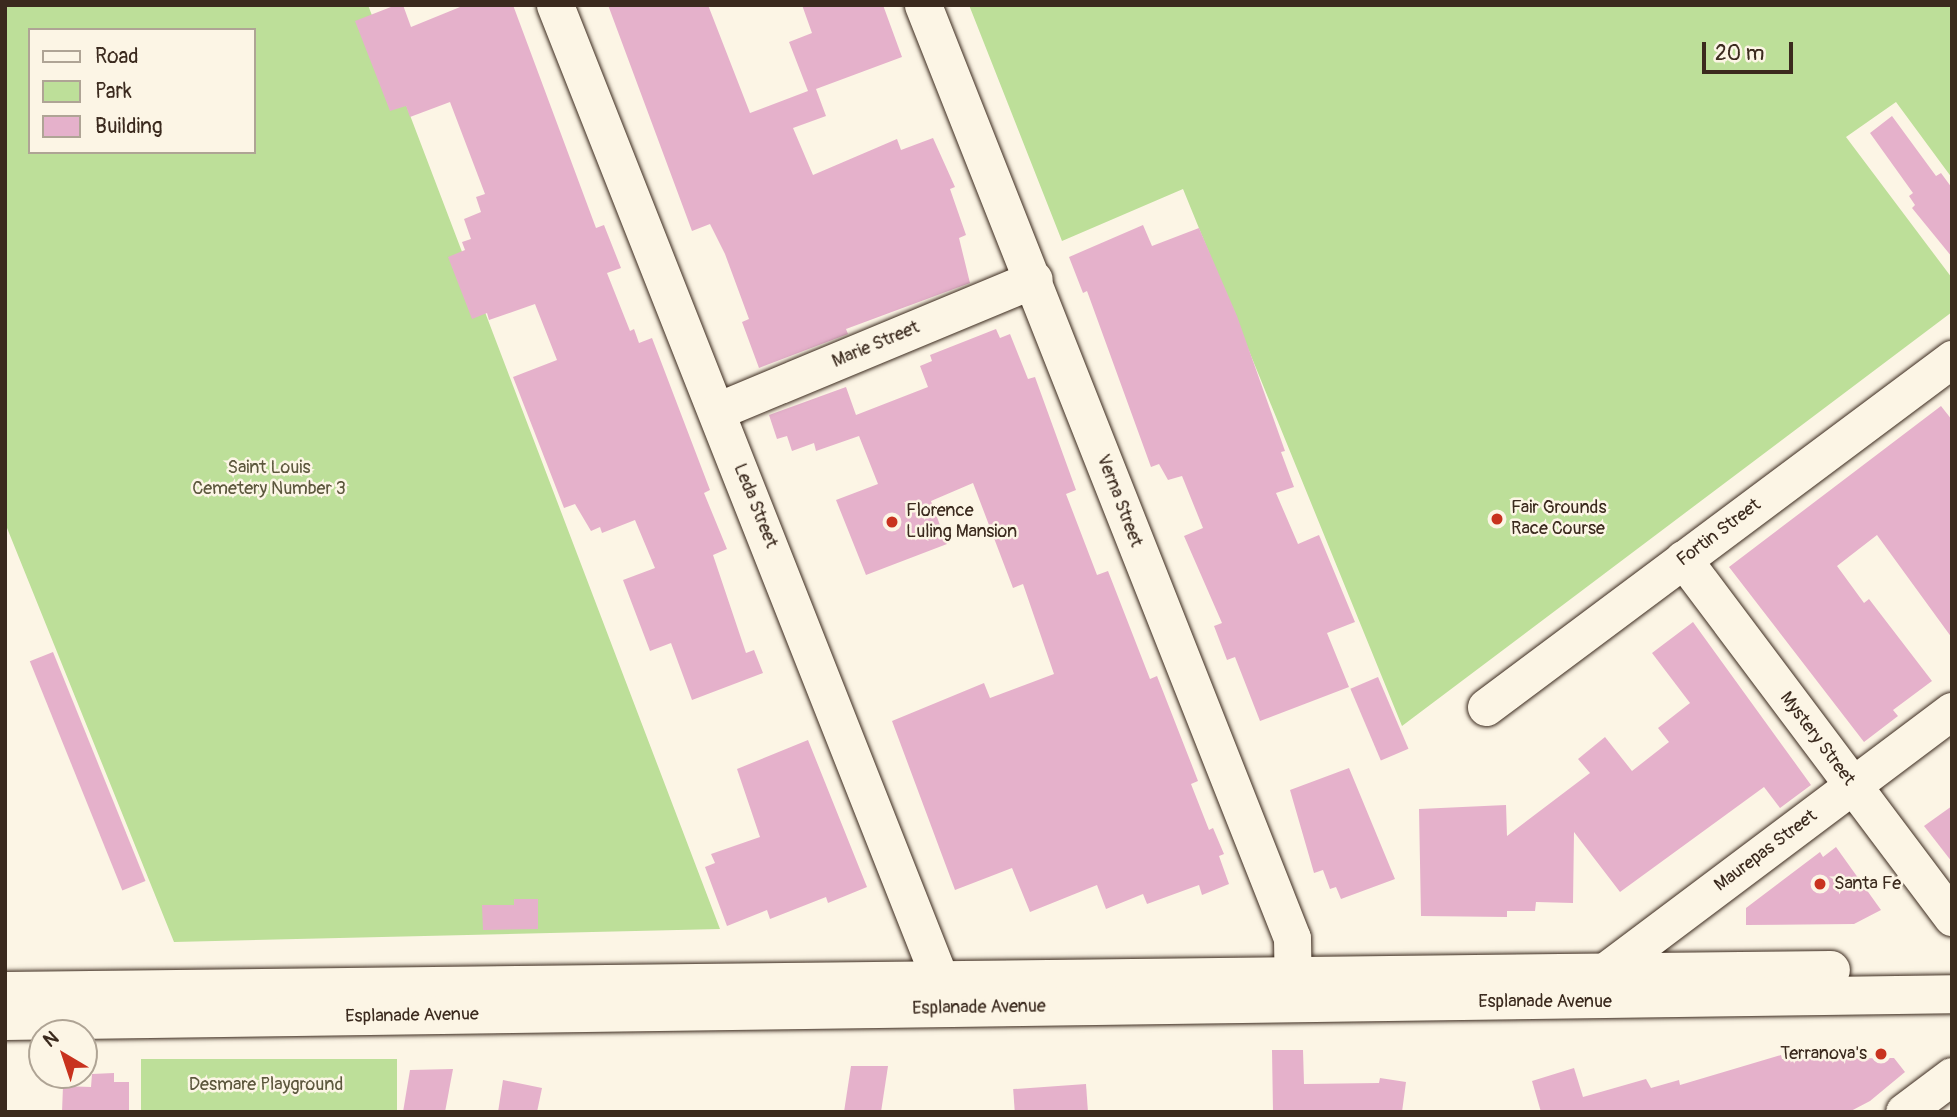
<!DOCTYPE html>
<style>
body{margin:0}
#map{position:relative;width:1957px;height:1117px;overflow:hidden;background:#fcf5e5;font-family:Pangolin,sans-serif}
div>[style]{position:absolute}
.green>*{inset:0;background:#bddf99;transform-origin:0 0}
.building>*{inset:0;background:#e5b1cb;transform-origin:0 0}
.roads{filter:drop-shadow(0 0 2px #3b2a1e) drop-shadow(0 0 2px #3b2a1e)}
.street>*{height:37px;margin:-18.5px;padding:0 18.5px;transform-origin:18.5px;border-radius:18.5px;background:#fcf5e5}
.secondary>*{height:38px;margin:-19px;padding:0 19px;transform-origin:19px;border-radius:19px;background:#fcf5e5}
.dots>*{width:19px;height:19px;translate:-50% -50%;box-sizing:border-box;border:4px solid #fcf5e5;border-radius:50%}
span{translate:-50% -50%;white-space:nowrap;text-align:center;line-height:1.15;-webkit-text-stroke:5px #fcf5e5;paint-order:stroke}
.street-label{font-size:18px;color:#3b2a1e}
.park-label{font-size:18px;color:#5c573d}
.poi-label{font-size:18px;color:#3b2a1e}
.left{translate:0 -50%;text-align:left}
.right{translate:-100% -50%;text-align:right}
.frame{position:absolute;inset:0;border:7px solid #3b2a1e;pointer-events:none}
.legend{position:absolute;left:28px;top:28px;width:228px;height:126px;box-sizing:border-box;background:#fcf5e5;border:2px solid #afa495;margin:0;padding:9px 12px;list-style:none;font-size:21px;color:#3b2a1e}
.legend li{display:flex;align-items:center;gap:14px;height:35px}
.legend b{width:35px;border:2px solid #afa495}
.north{position:absolute;left:28px;top:1019px;width:70px;height:70px;box-sizing:border-box;background:#fcf5e5;border:2px solid #afa495;border-radius:50%;rotate:321deg;font-size:19px;font-weight:700;line-height:28px;text-align:center;color:#3b2a1e}
.north::after{content:'';display:block;margin:auto;width:24px;height:32px;background:#c8321e;clip-path:polygon(50% 0,100% 100%,50% 72%,0 100%)}
.scale{position:absolute;left:1702px;top:42px;width:91px;height:32px;box-sizing:border-box;border:4px solid #3b2a1e;border-top:0;padding-left:9px;font-size:21px;line-height:24px;white-space:nowrap;color:#3b2a1e;-webkit-text-stroke:5px #fcf5e5;paint-order:stroke}
</style>
<div id="map">
<div class="green">
<i style="clip-path:polygon(evenodd,5px 5px,368px 5px,720px 929px,174px 942px,5px 523px,5px 5px,30px 30px,254px 30px,254px 152px,30px 152px,30px 30px)"></i>
<i style="clip-path:polygon(969px 5px,1952px 5px,1952px 178px,1896px 102px,1846px 137px,1952px 278px,1952px 312px,1402px 726px,1183px 189px,1062px 241px)"></i>
<i style="left:141px;top:1059px;width:256px;height:53px"></i>
</div>
<div class="building">
<i style="clip-path:polygon(396px 5px,403px 5px,411px 27px,465px 5px,513px 5px,596px 228px,604px 225px,621px 268px,607px 273px,630px 331px,634px 329px,639px 343px,652px 338px,710px 490px,704px 493px,727px 549px,713px 555px,746px 653px,754px 650px,763px 673px,692px 700px,671px 643px,650px 651px,623px 580px,655px 568px,635px 520px,602px 533px,600px 527px,591px 531px,575px 504px,564px 508px,513px 377px,557px 360px,535px 304px,489px 320px,487px 313px,472px 319px,448px 257px,465px 250px,462px 242px,471px 239px,464px 219px,481px 212px,476px 197px,485px 194px,450px 102px,410px 117px,406px 106px,390px 111px,355px 21px)"></i>
<i style="clip-path:polygon(608px 5px,708px 5px,750px 113px,808px 91px,789px 42px,812px 33px,802px 5px,883px 5px,902px 57px,816px 89px,826px 116px,793px 128px,813px 175px,897px 139px,901px 150px,933px 138px,955px 187px,950px 189px,966px 235px,959px 238px,970px 283px,846px 329px,848px 334px,759px 368px,742px 322px,749px 319px,725px 254px,710px 224px,692px 231px)"></i>
<i style="clip-path:polygon(1892px 116px,1936px 176px,1941px 173px,1952px 188px,1952px 257px,1912px 208px,1915px 205px,1909px 196px,1913px 193px,1870px 133px)"></i>
<i style="clip-path:polygon(1143px 225px,1152px 246px,1199px 228px,1237px 316px,1285px 451px,1281px 452px,1294px 487px,1276px 493px,1298px 544px,1319px 535px,1355px 622px,1327px 633px,1349px 687px,1260px 721px,1235px 657px,1227px 660px,1214px 626px,1222px 623px,1184px 536px,1203px 528px,1182px 476px,1168px 480px,1159px 464px,1151px 467px,1087px 291px,1083px 293px,1069px 257px)"></i>
<i style="clip-path:polygon(996px 329px,1000px 338px,1010px 334px,1028px 379px,1035px 377px,1076px 490px,1066px 494px,1097px 575px,1108px 571px,1150px 679px,1157px 676px,1193px 768px,1198px 781px,1191px 784px,1209px 830px,1213px 828px,1224px 854px,1219px 856px,1229px 884px,1202px 895px,1199px 885px,1147px 904px,1143px 894px,1106px 909px,1097px 885px,1030px 912px,1012px 868px,955px 890px,892px 721px,984px 683px,990px 698px,1054px 674px,1023px 584px,1013px 588px,973px 483px,931px 501px,947px 544px,866px 575px,836px 500px,878px 484px,859px 436px,816px 451px,814px 443px,792px 451px,787px 436px,777px 439px,769px 415px,846px 387px,856px 415px,928px 387px,920px 366px,932px 361px,930px 355px)"></i>
<i style="clip-path:polygon(1941px 406px,1952px 420px,1952px 638px,1877px 535px,1837px 566px,1864px 603px,1869px 599px,1932px 681px,1893px 710px,1898px 716px,1864px 742px,1729px 567px)"></i>
<i style="clip-path:polygon(1693px 622px,1811px 785px,1780px 808px,1764px 787px,1620px 892px,1574px 832px,1573px 903px,1536px 902px,1535px 911px,1507px 911px,1507px 917px,1421px 916px,1419px 809px,1506px 805px,1507px 836px,1590px 773px,1578px 759px,1605px 737px,1632px 771px,1669px 742px,1658px 728px,1690px 703px,1652px 653px)"></i>
<i style="left:53px;top:652px;width:247px;height:25px;rotate:68deg"></i>
<i style="left:1378px;top:677px;width:78px;height:30px;rotate:67deg"></i>
<i style="clip-path:polygon(808px 740px,867px 887px,828px 903px,826px 897px,770px 919px,767px 910px,727px 926px,705px 867px,715px 863px,711px 854px,760px 837px,737px 769px)"></i>
<i style="clip-path:polygon(1349px 768px,1395px 879px,1341px 899px,1336px 887px,1330px 889px,1323px 870px,1314px 873px,1290px 790px)"></i>
<i style="clip-path:polygon(1952px 806px,1952px 862px,1924px 826px)"></i>
<i style="clip-path:polygon(1836px 847px,1881px 910px,1854px 924px,1746px 925px,1746px 908px,1820px 852px,1823px 857px)"></i>
<i style="clip-path:polygon(514px 899px,538px 899px,538px 929px,483px 930px,482px 905px,514px 905px)"></i>
<i style="clip-path:polygon(1272px 1050px,1303px 1050px,1304px 1084px,1379px 1083px,1380px 1078px,1406px 1082px,1402px 1112px,1273px 1112px)"></i>
<i style="clip-path:polygon(1781px 1055px,1782px 1059px,1894px 1058px,1905px 1072px,1870px 1101px,1849px 1112px,1541px 1112px,1532px 1081px,1574px 1068px,1583px 1097px,1646px 1079px,1651px 1088px,1679px 1080px,1680px 1085px)"></i>
<i style="clip-path:polygon(851px 1066px,888px 1066px,881px 1112px,844px 1112px)"></i>
<i style="clip-path:polygon(453px 1069px,445px 1112px,403px 1112px,410px 1070px)"></i>
<i style="clip-path:polygon(114px 1073px,114px 1082px,129px 1082px,129px 1112px,62px 1112px,63px 1086px,91px 1087px,92px 1074px)"></i>
<i style="clip-path:polygon(503px 1080px,542px 1088px,537px 1112px,498px 1112px)"></i>
<i style="left:1086px;top:1084px;width:28px;height:73px;rotate:86deg"></i>
</div>
<div class="roads">
<div class="street">
<i style="left:555px;top:5px;width:1077px;rotate:68.44deg"></i>
<i style="left:923px;top:5px;width:1003px;rotate:68.42deg"></i>
<i style="left:1292px;top:938px;width:64px;rotate:89.1deg"></i>
<i style="left:717px;top:411px;width:343px;rotate:-22.6deg"></i>
<i style="left:1683px;top:559px;width:448px;rotate:53.1deg"></i>
<i style="left:1486px;top:707px;width:582px;rotate:-36.75deg"></i>
<i style="left:1602px;top:991px;width:19px;rotate:-84deg"></i>
<i style="left:1604px;top:972px;width:435px;rotate:-36.9deg"></i>
<i style="left:1904px;top:1112px;width:60px;rotate:-36.9deg"></i>
</div>
<div class="secondary">
<i style="left:5px;top:991px;width:1826px;rotate:-0.66deg"></i>
<i style="left:5px;top:1021px;width:1947px;rotate:-0.79deg"></i>
</div>
</div>
<div class="dots">
<i style="left:1497px;top:519px;background:#c8321e"></i>
<i style="left:892px;top:522px;background:#c8321e"></i>
<i style="left:1820px;top:884px;background:#c8321e"></i>
<i style="left:1881px;top:1054px;background:#c8321e"></i>
</div>
<div class="street-label">
<span style="left:876px;top:345px;rotate:-23deg">Marie Street</span>
<span style="left:1119px;top:501px;rotate:69deg">Verna Street</span>
<span style="left:755px;top:506px;rotate:68deg">Leda Street</span>
<span style="left:1719px;top:533px;rotate:-37deg">Fortin Street</span>
<span style="left:1817px;top:739px;rotate:53deg">Mystery Street</span>
<span style="left:1766px;top:851px;rotate:-37deg">Maurepas Street</span>
<span style="left:1545px;top:1002px">Esplanade Avenue</span>
<span style="left:979px;top:1008px;rotate:-1deg">Esplanade Avenue</span>
<span style="left:412px;top:1016px;rotate:-1deg">Esplanade Avenue</span>
</div>
<div class="park-label">
<span style="left:269px;top:479px">Saint Louis<br>Cemetery Number 3</span>
<span style="left:266px;top:1085px">Desmare Playground</span>
</div>
<div class="poi-label">
<span class="left" style="left:1511px;top:519px">Fair Grounds<br>Race Course</span>
<span class="left" style="left:906px;top:522px">Florence<br>Luling Mansion</span>
<span class="left" style="left:1834px;top:884px">Santa Fe</span>
<span class="right" style="left:1867px;top:1054px">Terranova's</span>
</div>
<div class="frame"></div>
<ul class="legend">
<li><b style="height:9px;background:#fcf5e5"></b>Road</li>
<li><b style="height:19px;background:#bddf99"></b>Park</li>
<li><b style="height:19px;background:#e5b1cb"></b>Building</li>
</ul>
<div class="north">N</div>
<div class="scale">20 m</div>
</div>
